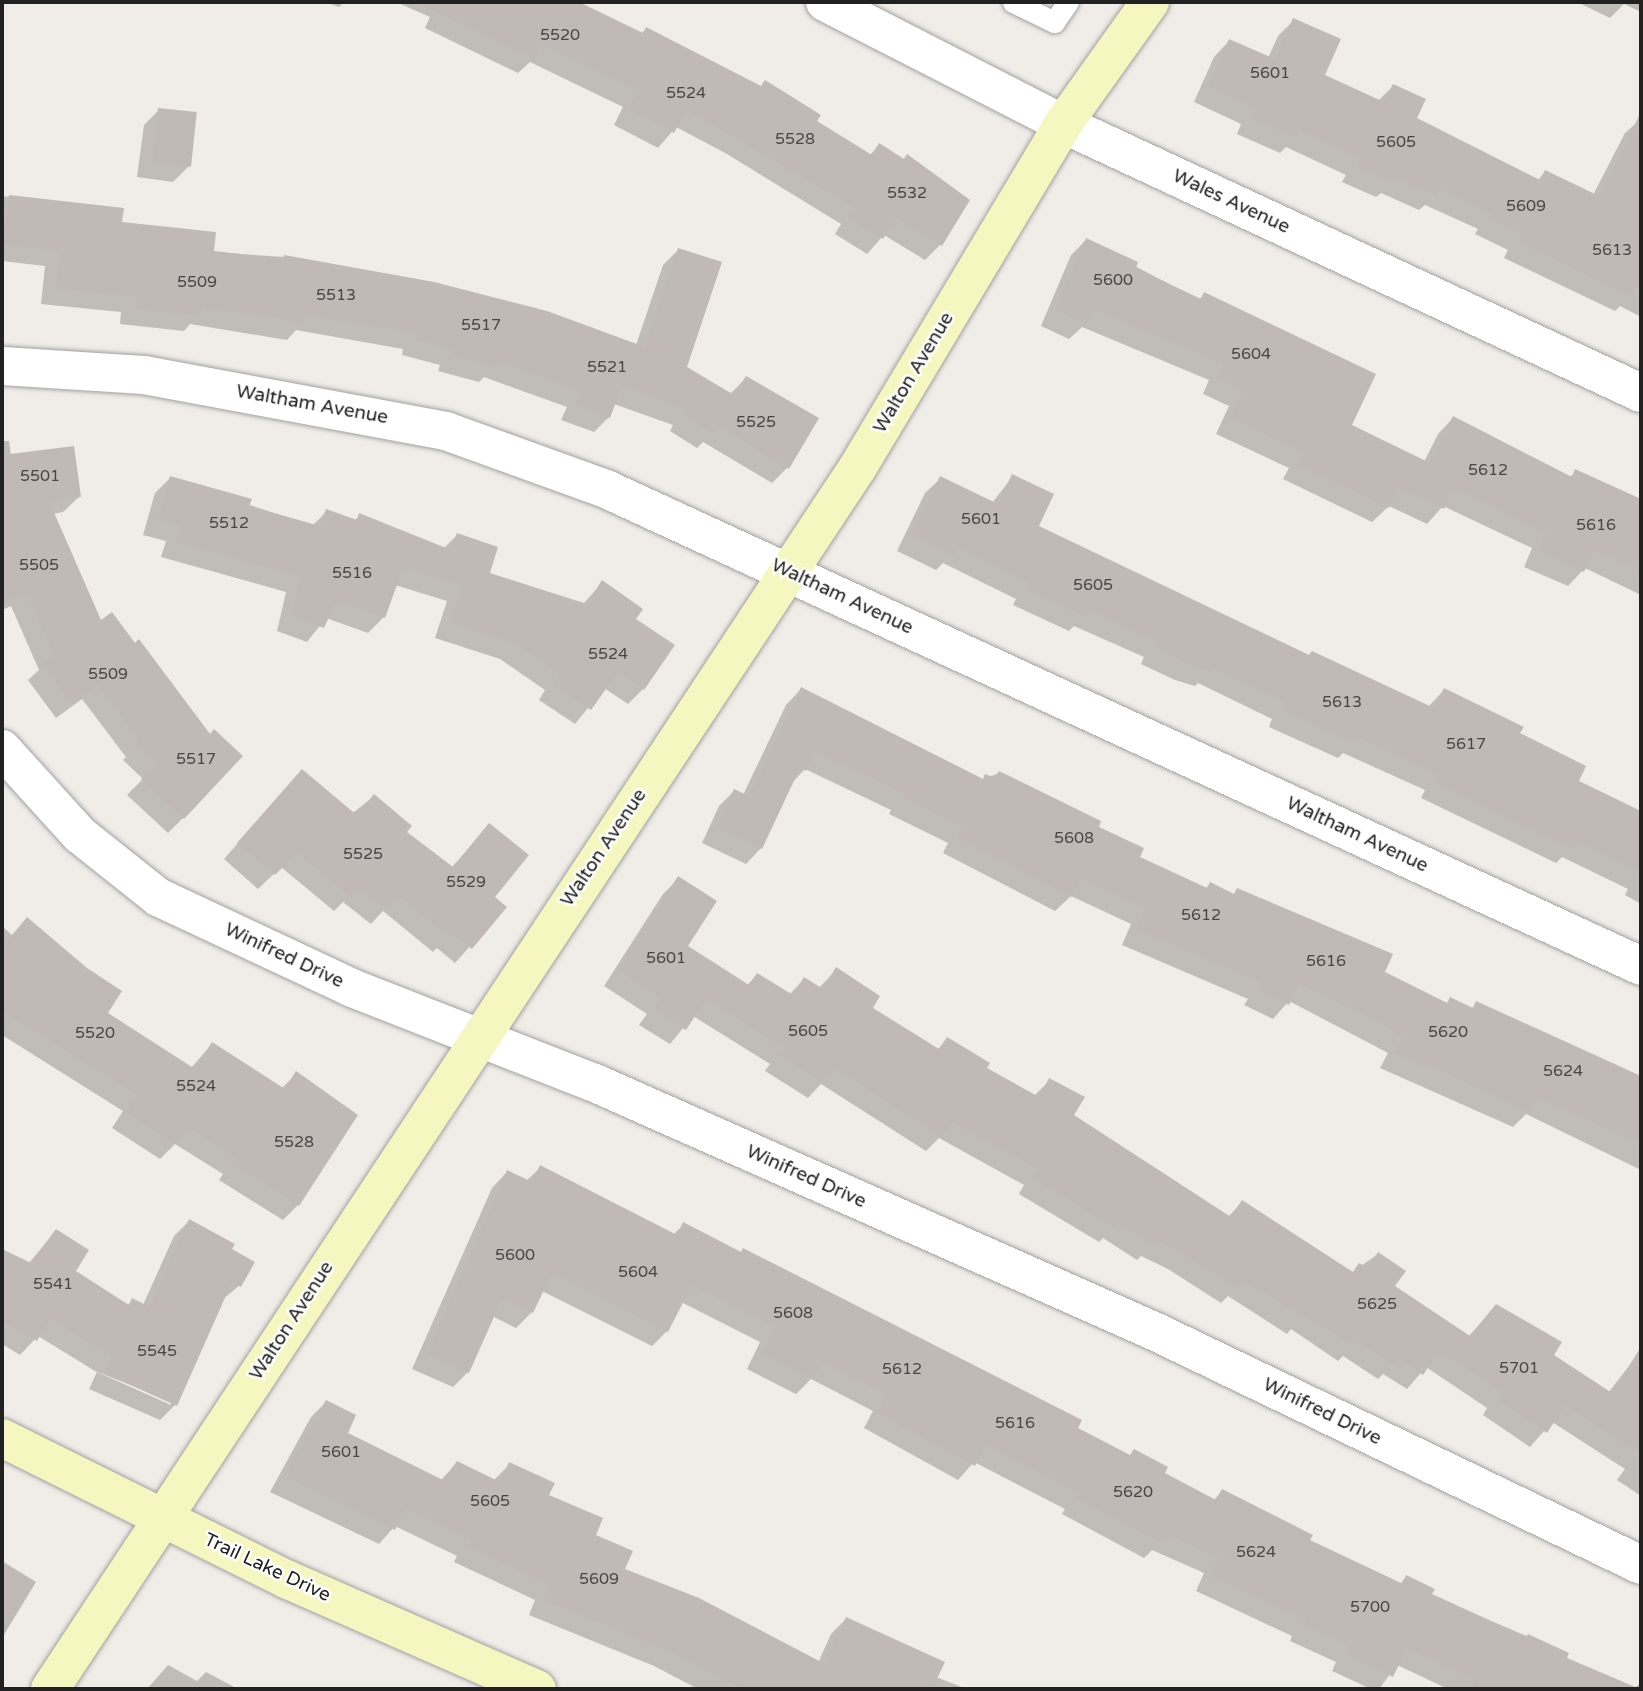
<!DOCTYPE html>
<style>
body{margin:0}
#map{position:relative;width:1643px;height:1691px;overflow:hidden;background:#f0ede8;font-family:"Varela Round",sans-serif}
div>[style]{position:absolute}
.shadow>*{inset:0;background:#0003}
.building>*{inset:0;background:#c1b9b5;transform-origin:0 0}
.roads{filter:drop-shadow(0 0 2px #a2a2a2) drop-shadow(0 0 2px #a2a2a2)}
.lane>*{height:21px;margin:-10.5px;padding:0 10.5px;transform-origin:10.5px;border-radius:10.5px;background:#fff}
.street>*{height:38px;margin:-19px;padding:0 19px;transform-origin:19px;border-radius:19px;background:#fff}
.secondary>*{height:38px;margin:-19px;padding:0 19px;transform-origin:19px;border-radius:19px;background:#f6f6c1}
span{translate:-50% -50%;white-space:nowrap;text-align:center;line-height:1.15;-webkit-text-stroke:5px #fff;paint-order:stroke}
.number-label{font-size:16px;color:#494746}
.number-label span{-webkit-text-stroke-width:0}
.street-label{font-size:19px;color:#212121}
.frame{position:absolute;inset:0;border:4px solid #212121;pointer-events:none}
</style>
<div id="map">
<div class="shadow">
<i style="clip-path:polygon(325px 2px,344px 2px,339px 7px)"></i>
<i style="clip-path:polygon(396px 2px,575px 2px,641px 34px,646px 29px,870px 155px,879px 145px,940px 245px,925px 260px,884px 235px,867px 254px,835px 234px,841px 224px,727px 154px,676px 127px,658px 148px,614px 125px,623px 107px,530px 62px,518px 73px,425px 28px,430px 17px)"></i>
<i style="clip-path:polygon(1577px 2px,1641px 2px,1641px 12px,1624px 4px,1610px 18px)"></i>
<i style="clip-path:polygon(1294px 20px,1323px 76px,1378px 101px,1393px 86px,1414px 118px,1537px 181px,1545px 172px,1593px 195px,1625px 133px,1641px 119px,1641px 211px,1632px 230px,1641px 234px,1641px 317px,1620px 306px,1615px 311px,1504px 258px,1508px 250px,1475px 234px,1478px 229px,1425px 205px,1419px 210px,1381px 193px,1376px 197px,1342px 182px,1346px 175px,1286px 147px,1280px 153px,1237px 134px,1241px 124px,1194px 102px,1214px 57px,1229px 41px,1268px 58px,1278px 36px)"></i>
<i style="clip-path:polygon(159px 110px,189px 166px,173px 182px,137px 177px,144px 125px)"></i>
<i style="clip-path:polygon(2px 196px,122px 209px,120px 223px,212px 252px,285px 257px,636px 345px,663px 265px,678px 250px,684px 368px,730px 394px,746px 378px,788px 467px,772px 483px,703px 442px,697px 448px,670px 431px,673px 425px,614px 404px,609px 417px,594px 432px,561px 420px,567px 407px,484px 377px,479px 382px,438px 371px,440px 365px,402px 355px,403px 349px,296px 330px,287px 340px,190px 324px,184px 331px,120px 324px,121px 312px,41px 304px,45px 266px,2px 261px)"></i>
<i style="clip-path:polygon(1086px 240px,1199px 300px,1204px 294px,1349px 425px,1424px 462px,1438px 434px,1453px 418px,1569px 478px,1576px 471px,1641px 501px,1641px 595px,1585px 568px,1568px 586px,1524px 567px,1532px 548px,1443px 506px,1427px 524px,1389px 506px,1372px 522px,1283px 479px,1289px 468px,1216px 434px,1229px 406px,1203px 394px,1209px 380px,1082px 327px,1069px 339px,1041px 326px,1071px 255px)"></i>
<i style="clip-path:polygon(2px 441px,9px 441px,11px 456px,79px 497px,63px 512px,53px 514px,183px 818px,168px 833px,127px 795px,143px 779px,123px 760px,126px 757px,82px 699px,56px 718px,28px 680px,39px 670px,11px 606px,2px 610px)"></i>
<i style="clip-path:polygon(1013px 476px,1037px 527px,1308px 656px,1428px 707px,1444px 690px,1518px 734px,1577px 782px,1641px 814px,1641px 904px,1625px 895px,1628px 889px,1562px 857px,1556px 863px,1421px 798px,1425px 790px,1343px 753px,1338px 758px,1269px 727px,1272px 719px,1198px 683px,1195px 686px,1175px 680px,1141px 664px,1144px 657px,1074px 626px,1069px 631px,1013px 605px,1016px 599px,943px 563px,936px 570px,897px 551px,925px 493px,941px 478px,992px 503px)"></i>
<i style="clip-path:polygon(170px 478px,312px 526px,327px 511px,354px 521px,360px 515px,443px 549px,457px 535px,488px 574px,583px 604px,602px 583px,634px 619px,643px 689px,628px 704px,604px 688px,575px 724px,539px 700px,545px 690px,500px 659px,435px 638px,447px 601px,395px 585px,384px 617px,368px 633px,326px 618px,307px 642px,277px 631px,286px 592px,161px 557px,166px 541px,143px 535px,155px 493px)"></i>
<i style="clip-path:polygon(801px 689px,981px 780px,999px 773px,1097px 828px,1138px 858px,1205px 889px,1210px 884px,1446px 1004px,1451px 999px,1471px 1009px,1477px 1003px,1641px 1078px,1641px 1170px,1526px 1114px,1513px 1127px,1380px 1068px,1388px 1053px,1289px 1001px,1273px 1019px,1244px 1005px,1248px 999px,1122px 945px,1131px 924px,1071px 896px,1055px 911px,943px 853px,948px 843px,889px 814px,891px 810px,805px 769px,791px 784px,761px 848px,746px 864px,702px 843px,719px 806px,734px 791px,743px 795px,786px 705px)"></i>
<i style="clip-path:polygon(287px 787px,353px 813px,374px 796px,404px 833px,451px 868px,489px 826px,493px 897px,505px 907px,455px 963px,437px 948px,433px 952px,383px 911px,371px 924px,343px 902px,334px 911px,281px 867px,258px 889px,224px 859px)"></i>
<i style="clip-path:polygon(678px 879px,686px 946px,746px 986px,757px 975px,789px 995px,804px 979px,819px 988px,836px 970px,871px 1008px,937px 1050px,948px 1039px,984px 1068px,1034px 1096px,1050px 1080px,1072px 1116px,1228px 1217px,1242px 1202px,1351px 1273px,1378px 1254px,1393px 1286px,1468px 1337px,1496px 1306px,1551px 1355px,1608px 1393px,1639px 1353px,1641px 1496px,1617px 1480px,1625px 1469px,1552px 1422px,1530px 1447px,1483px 1415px,1487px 1408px,1426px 1367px,1407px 1389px,1383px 1374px,1378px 1379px,1343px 1356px,1338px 1361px,1291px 1329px,1287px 1334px,1228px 1296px,1221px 1303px,1168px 1269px,1141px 1256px,1137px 1260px,1103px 1238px,1099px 1242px,1019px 1194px,1024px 1185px,939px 1138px,926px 1151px,821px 1084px,808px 1098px,765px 1071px,770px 1064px,693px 1016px,670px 1044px,639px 1025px,647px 1014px,604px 986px,663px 894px)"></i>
<i style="clip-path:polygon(27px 919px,105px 1014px,191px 1068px,212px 1044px,281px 1089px,297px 1073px,298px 1205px,283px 1220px,219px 1180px,223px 1174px,175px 1144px,160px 1159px,112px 1128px,123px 1111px,2px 1035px,2px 926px,12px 935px)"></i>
<i style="clip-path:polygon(541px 1167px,673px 1235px,683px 1225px,1213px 1501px,1222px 1491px,1308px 1541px,1400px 1584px,1406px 1577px,1430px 1595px,1567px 1653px,1564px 1659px,1634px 1688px,1641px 1683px,1641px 1689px,1448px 1689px,1397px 1665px,1379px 1689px,1371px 1689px,1332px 1671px,1336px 1662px,1290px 1641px,1292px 1636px,1196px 1591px,1204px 1573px,1152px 1550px,1144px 1558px,1062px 1514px,1065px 1509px,974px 1462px,958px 1480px,864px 1428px,873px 1411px,811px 1379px,796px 1394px,747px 1369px,760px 1342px,681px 1302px,667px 1331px,652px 1346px,542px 1291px,532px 1312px,516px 1328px,492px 1316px,468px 1372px,453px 1387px,412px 1369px,492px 1188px,507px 1172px,526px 1181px)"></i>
<i style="clip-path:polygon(189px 1221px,229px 1250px,240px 1285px,222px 1300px,175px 1405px,160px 1420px,89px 1389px,97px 1372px,171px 1405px,171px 1401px,95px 1371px,38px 1336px,20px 1355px,2px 1344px,2px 1252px,28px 1264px,56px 1231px,73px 1272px,127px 1306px,132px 1300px,143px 1305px,174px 1236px)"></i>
<i style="clip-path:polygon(326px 1402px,345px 1434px,440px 1481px,457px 1463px,493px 1481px,510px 1464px,594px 1536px,622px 1570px,818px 1663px,831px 1634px,846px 1619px,936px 1677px,967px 1689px,698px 1689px,654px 1666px,529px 1615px,535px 1600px,454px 1562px,457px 1556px,395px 1526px,379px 1544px,270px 1492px,311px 1417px)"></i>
<i style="clip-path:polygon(168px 1665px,197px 1681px,206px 1672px,238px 1689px,147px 1689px)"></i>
</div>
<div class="building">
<i style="clip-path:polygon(415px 2px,579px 2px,643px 33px,646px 27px,761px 86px,765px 80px,821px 115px,817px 121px,872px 155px,879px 143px,904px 159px,907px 154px,970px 200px,942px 246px,897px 218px,883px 239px,849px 218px,855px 208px,687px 110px,674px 133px,628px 109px,638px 91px,542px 45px,535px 59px)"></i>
<i style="clip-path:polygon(1293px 18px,1341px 39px,1325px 75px,1384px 102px,1393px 84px,1426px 99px,1417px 118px,1540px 180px,1545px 170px,1599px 196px,1641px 112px,1641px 278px,1632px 297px,1518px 242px,1522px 234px,1490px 219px,1492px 213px,1439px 189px,1436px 196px,1396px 178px,1393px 183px,1356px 166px,1360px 159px,1300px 131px,1297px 138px,1251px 118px,1255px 108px,1208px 87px,1229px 39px,1275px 59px)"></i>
<i style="left:158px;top:108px;width:39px;height:55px;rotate:6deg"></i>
<i style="clip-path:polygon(9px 195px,124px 208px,122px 222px,216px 232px,214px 251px,283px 259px,284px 255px,434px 282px,547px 311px,645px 347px,678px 248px,722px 262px,687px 367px,734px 395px,746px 376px,819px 418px,789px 469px,718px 426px,714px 434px,684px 416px,687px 410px,622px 386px,610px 418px,576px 405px,581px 392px,498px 361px,496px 368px,453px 356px,454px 350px,416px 340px,418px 334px,305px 315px,304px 325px,273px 317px,202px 309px,201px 316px,135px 309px,136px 297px,56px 289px,60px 251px,3px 245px)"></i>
<i style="clip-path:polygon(1086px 238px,1138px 262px,1136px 268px,1201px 299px,1204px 292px,1376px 374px,1352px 425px,1430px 463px,1453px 416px,1572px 477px,1575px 469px,1641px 499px,1641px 571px,1595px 550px,1584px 572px,1538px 551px,1546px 533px,1454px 488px,1444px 509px,1398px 488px,1389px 508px,1297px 464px,1303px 452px,1230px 418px,1243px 391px,1217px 378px,1223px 364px,1094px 310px,1086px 325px,1055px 310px)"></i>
<i style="clip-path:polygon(74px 446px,81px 497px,49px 501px,101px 620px,112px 612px,135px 643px,139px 639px,210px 734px,214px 729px,243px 756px,184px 819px,141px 779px,157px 763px,137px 744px,140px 741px,98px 685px,72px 704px,42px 664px,54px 655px,26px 592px,2px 603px,2px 455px)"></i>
<i style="clip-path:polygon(1012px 474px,1054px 494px,1039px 526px,1309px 655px,1312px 651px,1434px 708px,1444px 688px,1524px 727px,1520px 733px,1586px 766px,1579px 781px,1641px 811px,1641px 873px,1577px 841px,1573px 849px,1475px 802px,1435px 782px,1439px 775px,1358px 737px,1355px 744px,1283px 711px,1287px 704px,1213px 668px,1212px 672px,1190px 665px,1155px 648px,1158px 642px,1089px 610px,1086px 617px,1027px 590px,1030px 583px,957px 547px,953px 556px,911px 535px,940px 476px,998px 504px)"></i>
<i style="clip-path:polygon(170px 476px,252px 499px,249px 506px,320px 526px,326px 509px,357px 520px,359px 513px,451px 550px,457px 533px,498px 547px,490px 573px,587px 604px,602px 580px,643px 609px,636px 619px,675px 645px,644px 690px,618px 672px,591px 710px,553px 684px,559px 674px,516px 644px,450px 623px,462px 586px,403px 568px,385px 618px,336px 601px,324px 628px,291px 616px,300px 577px,176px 542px,180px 526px,158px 519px)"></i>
<i style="clip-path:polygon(801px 687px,983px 779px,985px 774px,995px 778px,999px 771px,1101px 821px,1099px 827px,1144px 848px,1140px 857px,1207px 888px,1210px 882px,1234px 894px,1237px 888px,1393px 954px,1385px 972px,1447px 1003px,1450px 997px,1473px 1008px,1476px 1001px,1641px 1076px,1641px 1145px,1537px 1097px,1530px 1113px,1428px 1065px,1426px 1068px,1394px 1053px,1402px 1037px,1383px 1024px,1299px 984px,1289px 1005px,1259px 990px,1262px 983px,1136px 929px,1145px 909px,1081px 878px,1072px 897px,957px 837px,962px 827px,903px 798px,905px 794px,815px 752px,806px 771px,800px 768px,762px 849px,716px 828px,734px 789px,749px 796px)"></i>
<i style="clip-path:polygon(302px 769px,353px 812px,360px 811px,374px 794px,412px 826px,407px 832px,453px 867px,489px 823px,529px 855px,495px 897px,507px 907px,472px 949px,453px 934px,450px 938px,399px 896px,387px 910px,359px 887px,351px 897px,297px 853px,275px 875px,237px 843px)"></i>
<i style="clip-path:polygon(678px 876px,717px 901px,688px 946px,749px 985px,757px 973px,793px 995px,804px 977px,823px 989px,836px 967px,880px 996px,873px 1008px,939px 1049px,947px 1037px,990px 1063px,987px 1068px,1039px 1097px,1049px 1078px,1085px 1097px,1074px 1115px,1231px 1217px,1242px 1200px,1353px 1272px,1359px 1263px,1368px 1268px,1378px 1252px,1406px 1271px,1395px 1286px,1470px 1336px,1496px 1304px,1562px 1342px,1554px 1355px,1612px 1393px,1641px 1347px,1641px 1454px,1565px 1405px,1547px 1433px,1497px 1400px,1501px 1392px,1439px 1351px,1423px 1375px,1398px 1358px,1394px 1365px,1358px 1341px,1355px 1346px,1243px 1281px,1238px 1289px,1184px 1254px,1157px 1241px,1153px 1246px,1118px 1223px,1115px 1228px,1033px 1178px,1038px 1169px,952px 1122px,942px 1137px,834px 1068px,824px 1084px,779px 1055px,784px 1048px,706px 999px,686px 1030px,653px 1009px,661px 998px,618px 970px)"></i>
<i style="clip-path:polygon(27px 917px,87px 968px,122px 991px,108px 1013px,195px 1069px,212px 1042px,285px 1089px,296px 1071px,358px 1115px,299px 1206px,233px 1164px,237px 1158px,188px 1127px,177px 1145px,126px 1112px,137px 1095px,2px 1011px,2px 948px)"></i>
<i style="clip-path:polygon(540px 1165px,677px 1235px,683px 1222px,741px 1252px,743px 1248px,1082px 1420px,1078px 1428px,1130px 1455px,1134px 1449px,1168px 1467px,1165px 1473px,1216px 1500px,1222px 1489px,1313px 1535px,1310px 1540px,1403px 1584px,1406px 1575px,1435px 1589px,1432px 1594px,1526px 1637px,1528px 1634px,1569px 1653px,1567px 1658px,1640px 1689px,1470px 1689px,1475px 1680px,1407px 1648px,1393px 1677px,1346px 1655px,1350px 1646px,1304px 1625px,1307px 1620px,1210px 1576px,1218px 1558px,1166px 1534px,1161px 1543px,1076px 1498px,1079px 1493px,985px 1445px,975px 1466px,878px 1413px,887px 1395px,822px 1362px,813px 1379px,761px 1353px,775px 1327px,692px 1285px,668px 1332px,552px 1273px,533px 1313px,502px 1299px,469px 1373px,427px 1354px,507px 1170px,532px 1182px)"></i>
<i style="clip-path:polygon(189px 1219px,235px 1244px,232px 1249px,255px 1262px,241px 1287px,232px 1282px,177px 1406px,104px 1373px,111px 1356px,50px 1319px,37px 1341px,2px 1320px,2px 1249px,31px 1263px,56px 1229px,89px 1250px,76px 1271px,129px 1305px,132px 1298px,150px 1307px)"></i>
<i style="clip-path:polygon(326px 1400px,356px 1415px,348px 1433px,443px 1480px,457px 1461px,500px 1482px,509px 1462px,555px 1483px,549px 1495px,603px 1518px,596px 1535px,633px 1551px,625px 1569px,699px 1598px,825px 1664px,846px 1617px,945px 1662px,932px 1689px,742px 1689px,669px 1651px,543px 1600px,549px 1585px,468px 1546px,471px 1540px,406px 1509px,395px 1530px,284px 1476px)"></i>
<i style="clip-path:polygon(2px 1561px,36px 1582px,2px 1638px)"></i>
</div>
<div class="roads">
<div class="lane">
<i style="left:1013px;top:2px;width:46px;rotate:26deg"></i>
<i style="left:1054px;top:22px;width:24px;rotate:-55deg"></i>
</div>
<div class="street">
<i style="left:825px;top:2px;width:267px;rotate:27.1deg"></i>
<i style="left:1063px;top:124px;width:638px;rotate:24.96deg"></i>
<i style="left:2px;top:366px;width:142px;rotate:3.6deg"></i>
<i style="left:144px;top:375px;width:307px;rotate:10.5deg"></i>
<i style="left:446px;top:431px;width:170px;rotate:19.9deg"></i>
<i style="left:606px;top:489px;width:1140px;rotate:24.74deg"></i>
<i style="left:2px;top:749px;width:116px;rotate:47.8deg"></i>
<i style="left:80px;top:835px;width:100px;rotate:38.5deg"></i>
<i style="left:158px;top:897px;width:214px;rotate:25.1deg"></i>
<i style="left:352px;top:988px;width:261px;rotate:21.4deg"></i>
<i style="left:595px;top:1083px;width:614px;rotate:23.93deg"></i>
<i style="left:1156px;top:1332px;width:538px;rotate:25.66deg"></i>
</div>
<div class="secondary">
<i style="left:2px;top:1438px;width:317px;rotate:26.4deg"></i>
<i style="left:286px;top:1579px;width:274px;rotate:23.7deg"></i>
<i style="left:50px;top:1689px;width:1465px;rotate:-56.53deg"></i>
<i style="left:858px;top:467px;width:400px;rotate:-59.1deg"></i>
<i style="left:1063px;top:124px;width:150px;rotate:-54.5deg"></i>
</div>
</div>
<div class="number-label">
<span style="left:560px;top:35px">5520</span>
<span style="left:1270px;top:73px">5601</span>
<span style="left:686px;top:93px">5524</span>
<span style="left:795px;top:139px">5528</span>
<span style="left:1396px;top:142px">5605</span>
<span style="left:907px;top:193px">5532</span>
<span style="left:1526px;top:206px">5609</span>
<span style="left:1612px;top:250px">5613</span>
<span style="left:1113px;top:280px">5600</span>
<span style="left:197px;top:282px">5509</span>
<span style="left:336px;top:295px">5513</span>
<span style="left:481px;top:325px">5517</span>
<span style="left:1251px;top:354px">5604</span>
<span style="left:607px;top:367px">5521</span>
<span style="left:756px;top:422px">5525</span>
<span style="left:1488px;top:470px">5612</span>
<span style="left:40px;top:476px">5501</span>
<span style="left:981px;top:519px">5601</span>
<span style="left:229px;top:523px">5512</span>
<span style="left:1596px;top:525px">5616</span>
<span style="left:39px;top:565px">5505</span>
<span style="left:352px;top:573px">5516</span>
<span style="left:1093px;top:585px">5605</span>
<span style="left:608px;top:654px">5524</span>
<span style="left:108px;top:674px">5509</span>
<span style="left:1342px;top:702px">5613</span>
<span style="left:1466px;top:744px">5617</span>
<span style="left:196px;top:759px">5517</span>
<span style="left:1074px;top:838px">5608</span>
<span style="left:363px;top:854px">5525</span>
<span style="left:466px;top:882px">5529</span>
<span style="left:1201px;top:915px">5612</span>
<span style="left:666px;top:958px">5601</span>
<span style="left:1326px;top:961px">5616</span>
<span style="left:808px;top:1031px">5605</span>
<span style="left:1448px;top:1032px">5620</span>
<span style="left:95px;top:1033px">5520</span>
<span style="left:1563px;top:1071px">5624</span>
<span style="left:196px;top:1086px">5524</span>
<span style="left:294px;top:1142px">5528</span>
<span style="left:515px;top:1255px">5600</span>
<span style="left:638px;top:1272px">5604</span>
<span style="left:53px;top:1284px">5541</span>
<span style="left:1377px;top:1304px">5625</span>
<span style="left:793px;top:1313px">5608</span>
<span style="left:157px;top:1351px">5545</span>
<span style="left:1519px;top:1368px">5701</span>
<span style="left:902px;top:1369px">5612</span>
<span style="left:1015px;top:1423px">5616</span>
<span style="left:341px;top:1452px">5601</span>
<span style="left:1133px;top:1492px">5620</span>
<span style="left:490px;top:1501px">5605</span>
<span style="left:1256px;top:1552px">5624</span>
<span style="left:599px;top:1579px">5609</span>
<span style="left:1370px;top:1607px">5700</span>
</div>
<div class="street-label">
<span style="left:1231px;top:202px;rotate:25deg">Wales Avenue</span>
<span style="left:914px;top:373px;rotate:-59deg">Walton Avenue</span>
<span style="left:312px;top:405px;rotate:10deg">Waltham Avenue</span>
<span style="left:842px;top:597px;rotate:25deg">Waltham Avenue</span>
<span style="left:1357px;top:835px;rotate:25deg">Waltham Avenue</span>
<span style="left:604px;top:848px;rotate:-56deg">Walton Avenue</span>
<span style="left:284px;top:956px;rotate:25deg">Winifred Drive</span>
<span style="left:806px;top:1177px;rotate:24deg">Winifred Drive</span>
<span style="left:292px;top:1321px;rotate:-57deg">Walton Avenue</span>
<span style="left:1322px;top:1412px;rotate:26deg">Winifred Drive</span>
<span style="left:267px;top:1568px;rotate:25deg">Trail Lake Drive</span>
</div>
<div class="frame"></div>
</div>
